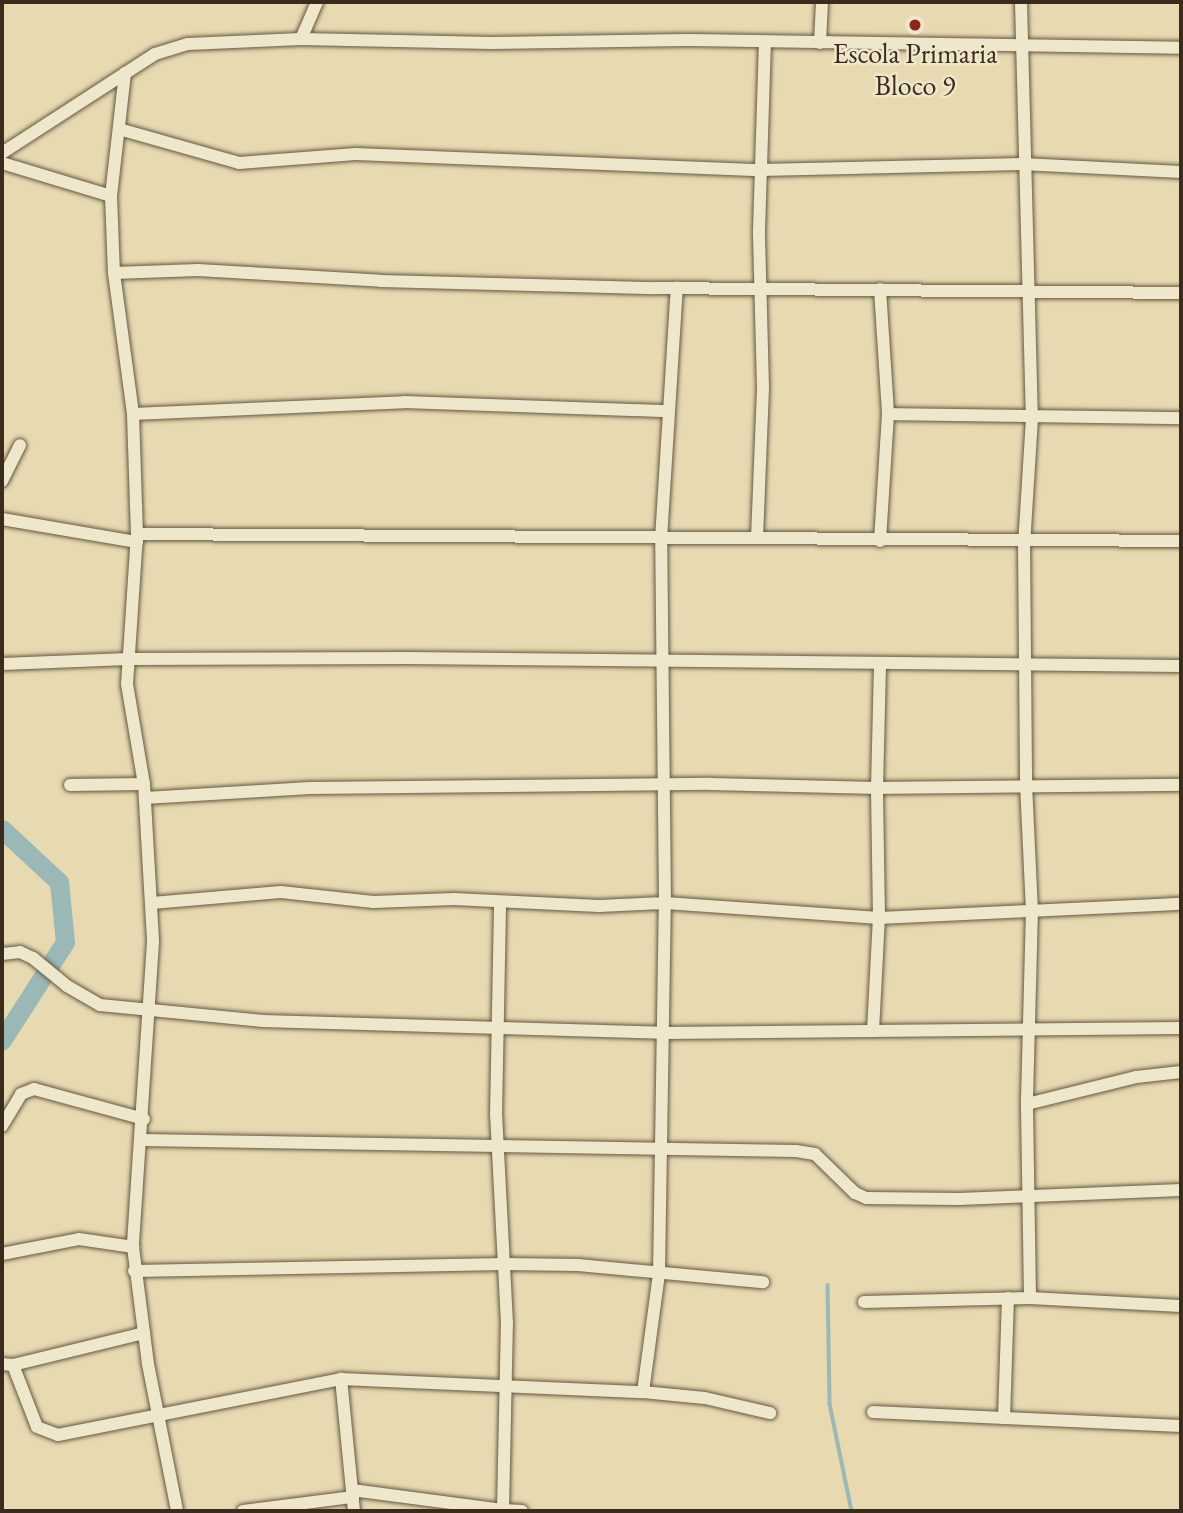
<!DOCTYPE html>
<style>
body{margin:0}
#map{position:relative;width:1183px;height:1513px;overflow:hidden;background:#e7dab1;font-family:"EB Garamond",serif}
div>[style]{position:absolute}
.stream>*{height:3.5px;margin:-1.75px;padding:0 1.75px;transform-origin:1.75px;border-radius:1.75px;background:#9ab8b5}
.river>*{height:19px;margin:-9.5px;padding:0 9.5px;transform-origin:9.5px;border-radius:9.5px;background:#9ab8b5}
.roads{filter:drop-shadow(0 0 2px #655741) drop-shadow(0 0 2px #655741)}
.minor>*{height:12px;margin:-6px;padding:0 6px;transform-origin:6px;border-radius:6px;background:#efe7cc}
.dots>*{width:19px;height:19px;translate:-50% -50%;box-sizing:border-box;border:4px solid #efe7cc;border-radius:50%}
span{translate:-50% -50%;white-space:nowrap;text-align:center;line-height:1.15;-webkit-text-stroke:5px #efe7cc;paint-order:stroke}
.poi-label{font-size:28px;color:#3a2b1c}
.frame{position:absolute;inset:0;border:4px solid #3a2b1c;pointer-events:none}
</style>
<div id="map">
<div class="stream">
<i style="left:828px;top:1285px;width:119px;rotate:89deg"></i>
<i style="left:830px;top:1404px;width:109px;rotate:78.4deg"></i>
</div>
<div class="river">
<i style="left:2px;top:829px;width:78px;rotate:42.9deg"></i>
<i style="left:59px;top:882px;width:60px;rotate:84.3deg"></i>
<i style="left:65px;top:942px;width:117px;rotate:122.7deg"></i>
</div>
<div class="roads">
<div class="minor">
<i style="left:1021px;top:2px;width:416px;rotate:88.5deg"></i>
<i style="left:1032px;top:418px;width:126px;rotate:93.6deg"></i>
<i style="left:1024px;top:544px;width:240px;rotate:89.5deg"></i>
<i style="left:1026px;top:784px;width:125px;rotate:87.3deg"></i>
<i style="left:1032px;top:909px;width:195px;rotate:91.5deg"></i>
<i style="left:301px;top:39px;width:40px;rotate:-66.6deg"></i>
<i style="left:820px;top:43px;width:41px;rotate:-87.2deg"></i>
<i style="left:125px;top:73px;width:124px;rotate:96.5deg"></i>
<i style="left:111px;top:196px;width:77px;rotate:87.8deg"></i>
<i style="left:114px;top:273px;width:142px;rotate:82.3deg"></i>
<i style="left:133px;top:414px;width:120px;rotate:88.1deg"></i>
<i style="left:137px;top:534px;width:150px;rotate:93.8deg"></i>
<i style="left:127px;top:684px;width:101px;rotate:80.4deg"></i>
<i style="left:144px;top:784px;width:158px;rotate:86.7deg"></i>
<i style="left:153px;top:942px;width:306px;rotate:93.8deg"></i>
<i style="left:133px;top:1247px;width:118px;rotate:82.7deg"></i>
<i style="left:148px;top:1364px;width:150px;rotate:78.8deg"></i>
<i style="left:119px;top:129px;width:125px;rotate:15.8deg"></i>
<i style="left:239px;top:163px;width:117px;rotate:-4.4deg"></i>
<i style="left:356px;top:154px;width:404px;rotate:2.3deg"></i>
<i style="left:760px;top:170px;width:262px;rotate:-1.3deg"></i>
<i style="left:1022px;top:164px;width:159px;rotate:2.9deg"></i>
<i style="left:2px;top:153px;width:182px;rotate:-32.9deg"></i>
<i style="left:155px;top:54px;width:34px;rotate:-17deg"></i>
<i style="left:188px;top:44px;width:113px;rotate:-2.5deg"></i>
<i style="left:301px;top:39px;width:191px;rotate:1.2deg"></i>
<i style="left:492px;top:43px;width:194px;rotate:-0.9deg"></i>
<i style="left:686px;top:40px;width:495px;rotate:0.9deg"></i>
<i style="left:2px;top:163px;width:114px;rotate:16.8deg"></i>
<i style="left:114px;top:273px;width:84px;rotate:-2deg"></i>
<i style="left:198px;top:270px;width:183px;rotate:3.4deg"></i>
<i style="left:381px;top:281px;width:274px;rotate:1.5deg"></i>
<i style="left:655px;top:288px;width:526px;rotate:0.54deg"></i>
<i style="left:880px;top:289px;width:125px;rotate:86.3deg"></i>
<i style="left:133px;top:414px;width:271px;rotate:-2.5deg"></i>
<i style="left:404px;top:402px;width:263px;rotate:2deg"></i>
<i style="left:2px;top:481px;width:40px;rotate:-63.4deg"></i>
<i style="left:2px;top:519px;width:137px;rotate:9.7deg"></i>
<i style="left:137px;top:534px;width:1044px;rotate:0.38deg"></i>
<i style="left:757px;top:538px;width:150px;rotate:-87.7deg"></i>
<i style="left:763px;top:388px;width:157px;rotate:-91.5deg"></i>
<i style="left:759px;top:231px;width:189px;rotate:-88.2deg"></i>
<i style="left:880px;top:541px;width:127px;rotate:-86.4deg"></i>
<i style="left:888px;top:414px;width:293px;rotate:0.8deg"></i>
<i style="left:2px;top:664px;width:126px;rotate:-2.3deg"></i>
<i style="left:128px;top:659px;width:279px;rotate:-0.2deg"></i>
<i style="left:407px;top:658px;width:774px;rotate:0.59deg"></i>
<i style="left:70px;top:785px;width:74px;rotate:-0.8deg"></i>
<i style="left:145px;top:798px;width:165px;rotate:-3.5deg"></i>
<i style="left:310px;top:788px;width:401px;rotate:-0.6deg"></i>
<i style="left:711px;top:784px;width:166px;rotate:1.4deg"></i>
<i style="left:877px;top:788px;width:123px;rotate:-88.6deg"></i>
<i style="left:152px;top:903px;width:129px;rotate:-4.9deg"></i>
<i style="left:281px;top:892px;width:93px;rotate:6.2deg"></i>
<i style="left:373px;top:902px;width:81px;rotate:-2.1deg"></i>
<i style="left:454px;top:899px;width:145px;rotate:2.8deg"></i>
<i style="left:599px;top:906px;width:66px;rotate:-2.6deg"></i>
<i style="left:665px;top:903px;width:215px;rotate:4deg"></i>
<i style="left:879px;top:918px;width:302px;rotate:-2.7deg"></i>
<i style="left:2px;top:954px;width:18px;rotate:-6deg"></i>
<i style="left:20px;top:952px;width:14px;rotate:25deg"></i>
<i style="left:33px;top:958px;width:44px;rotate:39.5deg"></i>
<i style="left:67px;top:986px;width:38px;rotate:30deg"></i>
<i style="left:100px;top:1005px;width:164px;rotate:5.6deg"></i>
<i style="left:263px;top:1021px;width:399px;rotate:1.7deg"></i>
<i style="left:662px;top:1033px;width:519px;rotate:-0.55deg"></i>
<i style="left:873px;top:1031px;width:113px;rotate:-87deg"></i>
<i style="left:879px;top:918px;width:130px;rotate:-90.9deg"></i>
<i style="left:877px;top:788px;width:304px;rotate:-0.6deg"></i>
<i style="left:2px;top:1126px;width:37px;rotate:-59deg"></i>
<i style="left:21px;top:1094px;width:14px;rotate:-21deg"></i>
<i style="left:34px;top:1089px;width:114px;rotate:15.3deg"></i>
<i style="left:142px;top:1140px;width:654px;rotate:0.96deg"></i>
<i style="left:796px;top:1151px;width:19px;rotate:9deg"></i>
<i style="left:815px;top:1154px;width:56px;rotate:44.3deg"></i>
<i style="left:855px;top:1193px;width:12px;rotate:24deg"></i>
<i style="left:866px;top:1198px;width:93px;rotate:0.6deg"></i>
<i style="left:959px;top:1199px;width:222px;rotate:-2.3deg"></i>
<i style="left:2px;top:1254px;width:78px;rotate:-11deg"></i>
<i style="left:79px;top:1239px;width:55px;rotate:8.4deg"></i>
<i style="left:134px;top:1271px;width:370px;rotate:-1.1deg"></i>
<i style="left:504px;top:1264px;width:74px;rotate:0.8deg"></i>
<i style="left:578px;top:1265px;width:186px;rotate:5.3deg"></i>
<i style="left:1030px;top:1298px;width:194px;rotate:-90.9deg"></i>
<i style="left:1027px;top:1104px;width:112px;rotate:-13.9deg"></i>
<i style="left:1136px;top:1077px;width:45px;rotate:-6.3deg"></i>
<i style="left:864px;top:1302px;width:166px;rotate:-1.4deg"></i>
<i style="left:1030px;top:1298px;width:151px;rotate:3deg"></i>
<i style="left:2px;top:1364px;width:11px;rotate:5deg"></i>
<i style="left:13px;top:1365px;width:135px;rotate:-13.7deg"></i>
<i style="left:13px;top:1365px;width:66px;rotate:68.8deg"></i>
<i style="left:37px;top:1427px;width:22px;rotate:21deg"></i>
<i style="left:58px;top:1435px;width:288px;rotate:-11.2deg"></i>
<i style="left:643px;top:1392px;width:119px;rotate:-82.3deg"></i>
<i style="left:659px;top:1274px;width:371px;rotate:-89.1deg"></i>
<i style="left:665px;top:903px;width:364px;rotate:-90.6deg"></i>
<i style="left:661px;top:539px;width:252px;rotate:-86.4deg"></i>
<i style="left:873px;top:1412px;width:308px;rotate:2.6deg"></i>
<i style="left:1004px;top:1418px;width:120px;rotate:-88.1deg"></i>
<i style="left:352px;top:1490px;width:152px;rotate:7.5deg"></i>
<i style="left:503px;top:1510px;width:187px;rotate:-88.8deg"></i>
<i style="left:507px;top:1323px;width:208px;rotate:-93deg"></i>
<i style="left:496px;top:1115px;width:212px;rotate:-88.9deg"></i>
<i style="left:503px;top:1510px;width:19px;rotate:3deg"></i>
<i style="left:243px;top:1511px;width:111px;rotate:-7.3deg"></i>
<i style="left:354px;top:1511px;width:133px;rotate:-95.6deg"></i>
<i style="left:341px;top:1379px;width:302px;rotate:2.5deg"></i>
<i style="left:643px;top:1392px;width:62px;rotate:5.5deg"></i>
<i style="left:705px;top:1398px;width:67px;rotate:13deg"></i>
</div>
</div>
<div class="dots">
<i style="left:915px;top:25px;background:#8f2418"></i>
</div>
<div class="poi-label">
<span style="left:915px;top:69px">Escola Primaria<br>Bloco 9</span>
</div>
<div class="frame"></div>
</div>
